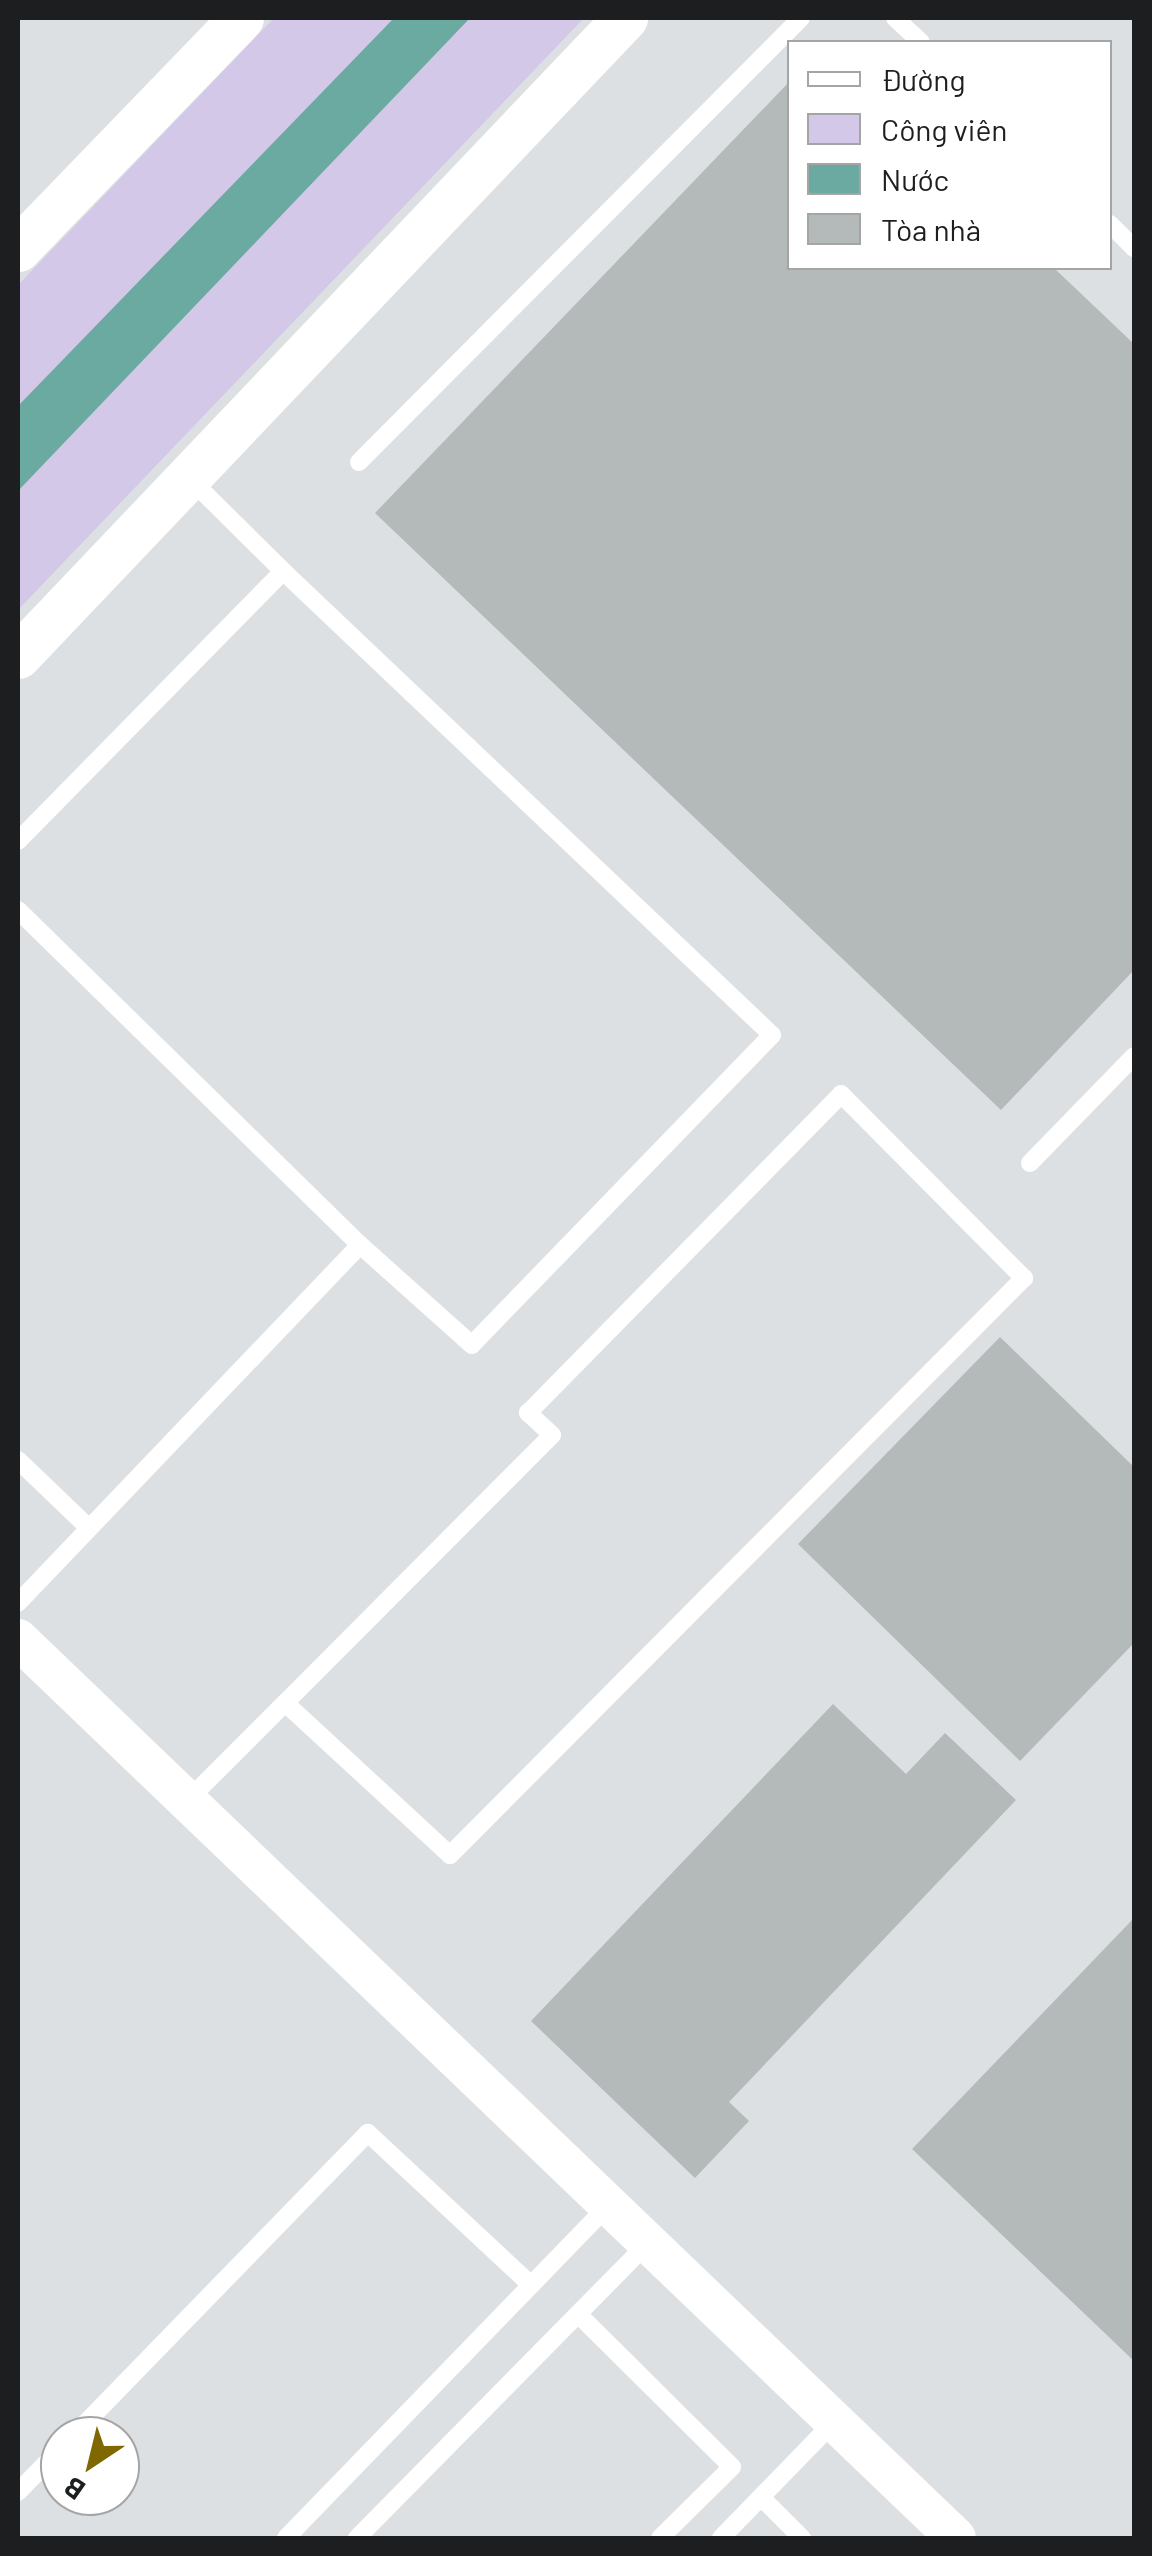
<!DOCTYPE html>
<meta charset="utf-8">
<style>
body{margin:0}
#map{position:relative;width:1152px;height:2556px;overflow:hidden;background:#dde0e3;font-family:Barlow,sans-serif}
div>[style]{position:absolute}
.green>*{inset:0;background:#d4c8e8}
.water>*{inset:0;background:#6baaa0}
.building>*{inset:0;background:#b4b9ba}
.service>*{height:18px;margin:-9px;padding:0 9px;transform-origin:9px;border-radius:9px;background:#fff}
.tertiary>*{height:40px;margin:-20px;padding:0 20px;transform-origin:20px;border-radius:20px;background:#fff}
.secondary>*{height:45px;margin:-22.5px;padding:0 22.5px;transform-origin:22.5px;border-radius:22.5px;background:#fff}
span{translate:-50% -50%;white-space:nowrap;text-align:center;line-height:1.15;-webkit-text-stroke:8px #fff;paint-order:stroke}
.frame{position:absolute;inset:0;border:20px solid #1d1e1f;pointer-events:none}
.legend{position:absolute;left:787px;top:40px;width:325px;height:230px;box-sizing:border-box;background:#fff;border:2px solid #a5a5a5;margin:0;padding:12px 18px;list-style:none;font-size:30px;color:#1d1e1f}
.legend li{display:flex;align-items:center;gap:20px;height:50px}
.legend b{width:50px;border:2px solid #a5a5a5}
.north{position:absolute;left:40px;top:2416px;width:100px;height:100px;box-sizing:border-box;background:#fff;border:2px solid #a5a5a5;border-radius:50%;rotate:215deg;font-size:28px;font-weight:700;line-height:40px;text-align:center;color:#1d1e1f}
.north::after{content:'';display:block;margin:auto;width:35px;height:45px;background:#7f6800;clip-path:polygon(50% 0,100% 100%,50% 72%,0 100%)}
</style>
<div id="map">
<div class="green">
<i style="clip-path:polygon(274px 18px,584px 18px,18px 610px,18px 285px)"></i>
</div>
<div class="water">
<i style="clip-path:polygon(394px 18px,470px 18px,18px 491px,18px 406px)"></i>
</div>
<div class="building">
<i style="clip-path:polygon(790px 81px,790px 268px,1054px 268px,1134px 344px,1134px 970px,1001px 1110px,375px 513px)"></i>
<i style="clip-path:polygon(1000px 1337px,1134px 1467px,1134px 1643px,1020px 1761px,798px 1544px)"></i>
<i style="clip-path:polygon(833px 1704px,906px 1774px,945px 1733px,1016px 1800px,729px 2102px,749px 2121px,695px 2178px,531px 2021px)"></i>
<i style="clip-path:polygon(1134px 1918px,1134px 2361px,912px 2149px)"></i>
</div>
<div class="service">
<i style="left:895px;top:18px;width:35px;rotate:43deg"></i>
<i style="left:1110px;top:224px;width:34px;rotate:45deg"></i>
<i style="left:359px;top:462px;width:626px;rotate:-45.13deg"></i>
<i style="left:283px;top:571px;width:674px;rotate:43.5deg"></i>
<i style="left:772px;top:1035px;width:431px;rotate:134.1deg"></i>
<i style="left:472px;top:1345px;width:150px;rotate:-138.2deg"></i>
<i style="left:18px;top:841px;width:378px;rotate:-45.5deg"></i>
<i style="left:283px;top:571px;width:134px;rotate:-135.3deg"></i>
<i style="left:18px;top:910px;width:479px;rotate:44.4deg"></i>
<i style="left:360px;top:1245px;width:495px;rotate:133.7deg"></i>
<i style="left:1030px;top:1163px;width:149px;rotate:-45.8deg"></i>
<i style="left:18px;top:1460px;width:98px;rotate:43.8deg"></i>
<i style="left:187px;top:1801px;width:139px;rotate:-45deg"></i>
<i style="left:285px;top:1703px;width:378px;rotate:-45.1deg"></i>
<i style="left:552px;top:1435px;width:33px;rotate:-137deg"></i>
<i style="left:528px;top:1413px;width:447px;rotate:-45.5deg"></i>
<i style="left:841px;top:1094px;width:260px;rotate:45.2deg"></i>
<i style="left:1024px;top:1278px;width:814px;rotate:134.85deg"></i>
<i style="left:450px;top:1855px;width:224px;rotate:-137.3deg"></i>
<i style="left:578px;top:2314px;width:217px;rotate:44.8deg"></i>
<i style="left:732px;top:2467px;width:101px;rotate:135.4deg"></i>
<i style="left:73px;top:2436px;width:423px;rotate:-45.8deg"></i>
<i style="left:368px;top:2133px;width:223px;rotate:43deg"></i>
<i style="left:18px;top:2492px;width:60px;rotate:-45.7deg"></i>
<i style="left:761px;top:2497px;width:58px;rotate:45deg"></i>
<i style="left:286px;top:2538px;width:464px;rotate:-45.9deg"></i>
<i style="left:357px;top:2538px;width:414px;rotate:-45.4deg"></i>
<i style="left:721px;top:2538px;width:162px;rotate:-45.8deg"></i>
</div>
<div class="tertiary">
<i style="left:18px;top:1639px;width:1299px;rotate:43.78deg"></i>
</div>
<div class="secondary">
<i style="left:18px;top:249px;width:321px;rotate:-46deg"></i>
<i style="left:18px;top:656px;width:881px;rotate:-46.43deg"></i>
</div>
<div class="frame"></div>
<ul class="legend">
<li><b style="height:12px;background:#fff"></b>Đường</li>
<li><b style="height:28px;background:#d4c8e8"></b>Công viên</li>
<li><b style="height:28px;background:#6baaa0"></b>Nước</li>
<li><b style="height:28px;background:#b4b9ba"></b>Tòa nhà</li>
</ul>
<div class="north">B</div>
</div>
